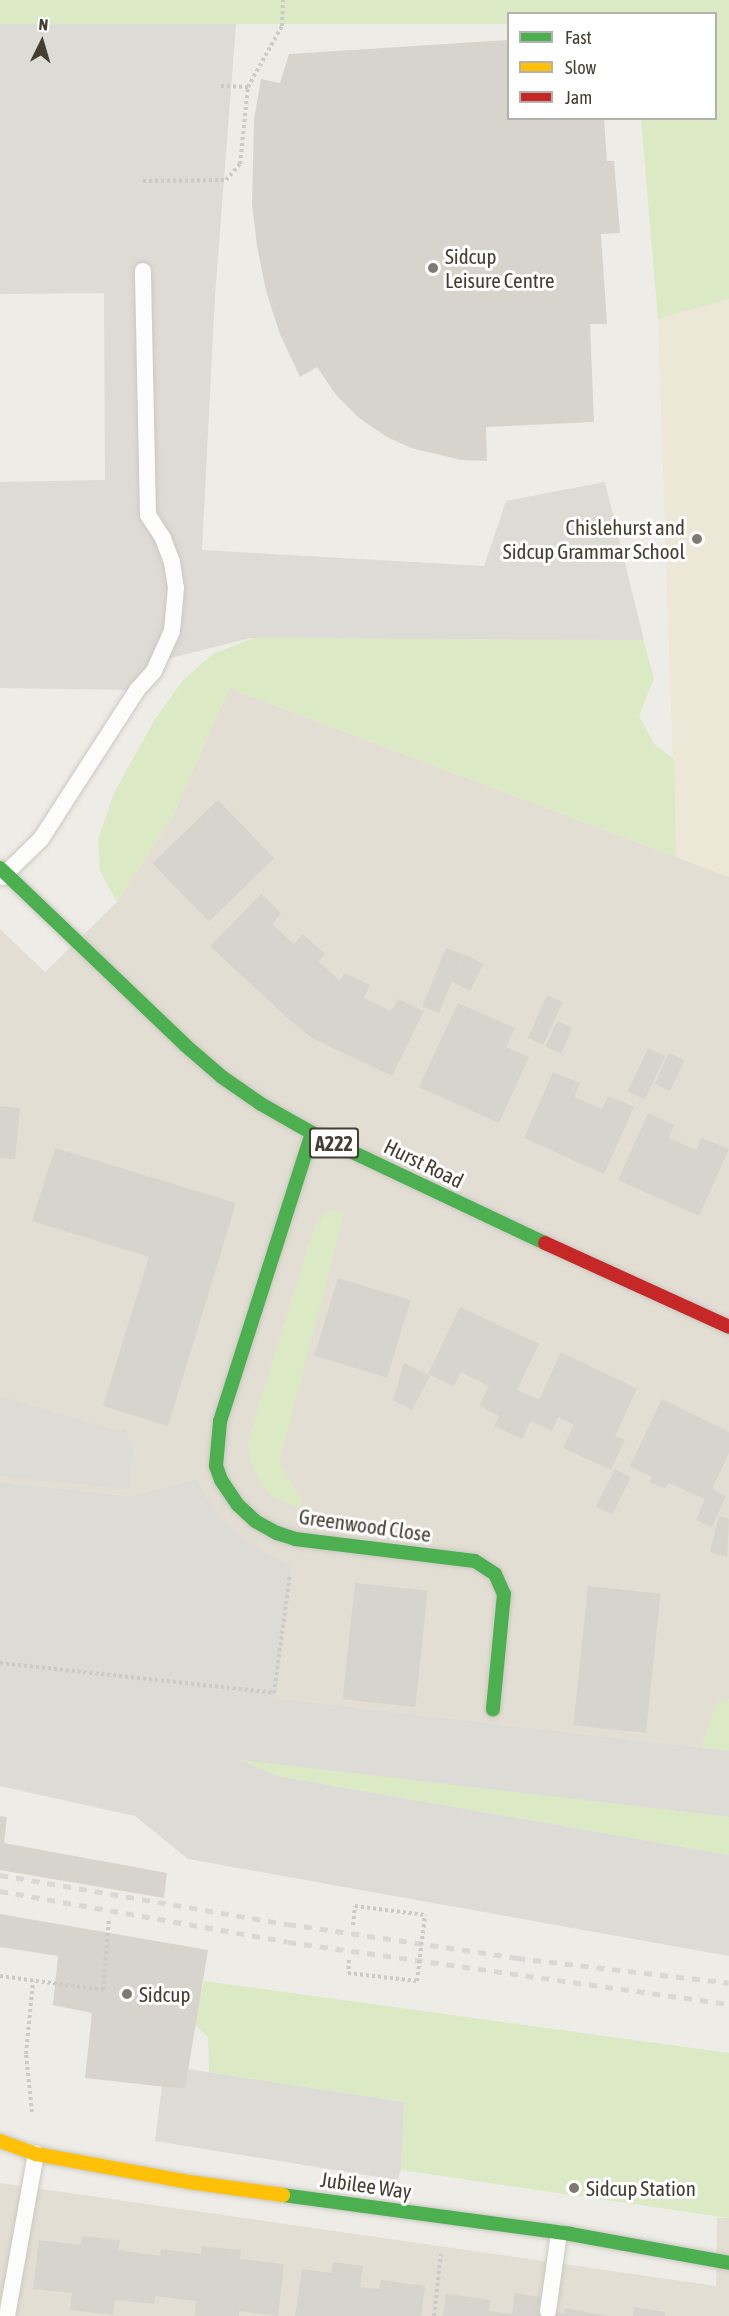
<!DOCTYPE html>
<style>
body{margin:0}
#map{position:relative;width:729px;height:2316px;overflow:hidden;background:#eeece6;font-family:"Asap Condensed",sans-serif}
div>[style]{position:absolute}
.residential>*{inset:0;background:#e3ded3}
.education>*{inset:0;background:#ede7d7}
.green>*{inset:0;background:#dbeac4}
.parking>*{inset:0;background:#dddbd6}
.building>*{inset:0;background:#d7d4ce;transform-origin:0 0}
.path>*{height:4px;margin-top:-2px;transform-origin:0;background:repeating-linear-gradient(90deg,#cccac6 0 3px,transparent 0 6px)}
.roads{filter:drop-shadow(0 0 2px #cac8c2) drop-shadow(0 0 2px #cac8c2)}
.lane>*{height:16px;margin:-8px;padding:0 8px;transform-origin:8px;border-radius:8px;background:#fcfcfb}
.fast>*{height:14px;margin:-7px;padding:0 7px;transform-origin:7px;border-radius:7px;background:#4caf50}
.slow>*{height:14px;margin:-7px;padding:0 7px;transform-origin:7px;border-radius:7px;background:#ffc107}
.jam>*{height:14px;margin:-7px;padding:0 7px;transform-origin:7px;border-radius:7px;background:#c62828}
.rail>*{height:4.5px;margin-top:-2.25px;transform-origin:0;background:repeating-linear-gradient(90deg,#d8d8d7 0 8px,transparent 0 16px)}
.path-bridge>*{height:4px;margin-top:-2px;transform-origin:0;background:repeating-linear-gradient(90deg,#cccac6 0 3px,transparent 0 6px)}
.dots>*{width:16px;height:16px;translate:-50% -50%;box-sizing:border-box;border:3px solid #fff;border-radius:50%}
span{translate:-50% -50%;white-space:nowrap;text-align:center;line-height:1.15;-webkit-text-stroke:6px #fff;paint-order:stroke}
.shield-label span{padding:2px 4px;background:#fff;border:2px solid;border-radius:4px;-webkit-text-stroke-width:0}
.shield-label{font-size:20px;color:#433d32;font-weight:700}
.poi-label{font-size:21px;color:#433d32}
.left{translate:0 -50%;text-align:left}
.right{translate:-100% -50%;text-align:right}
.street-label{font-size:21px;color:#433d32}
.legend{position:absolute;left:507px;top:12px;width:210px;height:108px;box-sizing:border-box;background:#fff;border:2px solid #b4b1ad;margin:0;padding:8px 10px;list-style:none;font-size:18px;color:#433d32}
.legend li{display:flex;align-items:center;gap:12px;height:30px}
.legend b{width:30px;border:2px solid #b4b1ad}
.north{position:absolute;left:12px;top:12px;width:60px;height:60px;-webkit-text-stroke:4px #fff;paint-order:stroke;rotate:5deg;font-size:16px;font-weight:700;line-height:24px;text-align:center;color:#433d32}
.north::after{content:'';display:block;margin:auto;width:21px;height:27px;background:#433d32;clip-path:polygon(50% 0,100% 100%,50% 72%,0 100%)}
</style>
<div id="map">
<div class="residential">
<i style="clip-path:polygon(229px 688px,729px 877px,729px 1751px,276px 1698px,292px 1565px,263px 1551px,222px 1521px,196px 1479px,130px 1496px,0 1482px,0 929px,45px 972px,117px 902px,174px 814px)"></i>
<i style="clip-path:polygon(0 2183px,716px 2286px,717px 2218px,729px 2218px,729px 2316px,0 2316px)"></i>
</div>
<div class="education">
<i style="clip-path:polygon(729px 299px,729px 877px,676px 857px,658px 319px)"></i>
</div>
<div class="green">
<i style="clip-path:polygon(0 0,729px 0,729px 299px,658px 319px,641px 119px,716px 118px,716px 14px,508px 14px,508px 24px,0 24px)"></i>
<i style="clip-path:polygon(253px 638px,643px 639px,654px 678px,639px 716px,654px 744px,674px 759px,676px 857px,229px 688px,174px 814px,117px 902px,100px 871px,98px 840px,114px 793px,155px 719px,184px 679px,213px 654px)"></i>
<i style="clip-path:polygon(334px 1209px,344px 1214px,279px 1463px,303px 1502px,301px 1509px,274px 1498px,259px 1481px,250px 1461px,248px 1441px,313px 1230px,322px 1217px)"></i>
<i style="clip-path:polygon(729px 1699px,729px 1751px,701px 1747px,716px 1703px)"></i>
<i style="clip-path:polygon(238px 1759px,729px 1817px,729px 1855px,277px 1776px)"></i>
<i style="clip-path:polygon(204px 1981px,729px 2053px,729px 2218px,401px 2170px,404px 2102px,209px 2072px,208px 2037px,194px 2024px)"></i>
</div>
<div class="parking">
<i style="clip-path:polygon(0 24px,236px 24px,215px 296px,202px 550px,484px 566px,506px 501px,605px 482px,644px 640px,250px 638px,171px 658px,137px 690px,0 688px,0 482px,105px 480px,104px 293px,0 294px)"></i>
<i style="clip-path:polygon(0 1396px,118px 1431px,126px 1428px,133px 1453px,129px 1489px,0 1476px)"></i>
<i style="clip-path:polygon(196px 1479px,222px 1521px,263px 1551px,292px 1565px,276px 1698px,729px 1751px,729px 1817px,241px 1760px,277px 1776px,729px 1855px,729px 1956px,188px 1859px,135px 1816px,0 1786px,0 1482px,130px 1496px)"></i>
<i style="clip-path:polygon(188px 2069px,404px 2102px,401px 2170px,397px 2180px,155px 2141px,162px 2086px,185px 2089px)"></i>
</div>
<div class="building">
<i style="clip-path:polygon(508px 40px,508px 118px,604px 118px,607px 161px,614px 161px,620px 233px,601px 234px,607px 324px,590px 324px,594px 422px,486px 427px,487px 461px,461px 460px,411px 448px,387px 437px,359px 418px,336px 395px,317px 367px,300px 377px,280px 334px,266px 291px,257px 246px,252px 204px,254px 120px,261px 79px,280px 83px,289px 54px)"></i>
<i style="left:218px;top:800px;width:81px;height:91px;rotate:46deg"></i>
<i style="clip-path:polygon(261px 894px,281px 913px,272px 924px,294px 944px,303px 934px,325px 954px,318px 961px,340px 981px,344px 973px,370px 985px,364px 998px,391px 1011px,398px 999px,424px 1011px,392px 1076px,312px 1038px,293px 1023px,210px 946px)"></i>
<i style="left:446px;top:948px;width:18px;height:63px;rotate:22deg"></i>
<i style="left:464px;top:954px;width:22px;height:30px;rotate:27deg"></i>
<i style="left:547px;top:995px;width:17px;height:47px;rotate:24deg"></i>
<i style="clip-path:polygon(458px 1003px,515px 1028px,506px 1047px,529px 1057px,499px 1123px,419px 1087px)"></i>
<i style="left:557px;top:1021px;width:17px;height:28px;rotate:24deg"></i>
<i style="left:648px;top:1048px;width:19px;height:48px;rotate:25deg"></i>
<i style="left:669px;top:1053px;width:17px;height:34px;rotate:25deg"></i>
<i style="clip-path:polygon(553px 1072px,580px 1083px,574px 1097px,602px 1109px,608px 1096px,634px 1107px,604px 1174px,524px 1138px)"></i>
<i style="clip-path:polygon(0 1106px,20px 1108px,15px 1159px,0 1158px)"></i>
<i style="clip-path:polygon(648px 1113px,674px 1125px,669px 1138px,696px 1150px,702px 1138px,729px 1149px,699px 1216px,618px 1180px)"></i>
<i style="clip-path:polygon(55px 1148px,236px 1203px,168px 1426px,103px 1406px,149px 1257px,32px 1221px)"></i>
<i style="left:338px;top:1278px;width:76px;height:81px;rotate:17deg"></i>
<i style="clip-path:polygon(460px 1307px,539px 1344px,517px 1390px,539px 1400px,561px 1352px,637px 1389px,615px 1436px,625px 1440px,611px 1470px,563px 1448px,574px 1425px,558px 1417px,552px 1431px,531px 1421px,522px 1439px,494px 1426px,499px 1416px,479px 1406px,489px 1386px,461px 1372px,454px 1386px,428px 1374px)"></i>
<i style="clip-path:polygon(404px 1363px,430px 1376px,412px 1410px,393px 1400px)"></i>
<i style="clip-path:polygon(662px 1399px,729px 1432px,729px 1453px,712px 1489px,726px 1496px,712px 1527px,696px 1520px,705px 1499px,669px 1483px,665px 1489px,650px 1482px,652px 1477px,630px 1466px)"></i>
<i style="left:615px;top:1469px;width:18px;height:42px;rotate:27deg"></i>
<i style="clip-path:polygon(719px 1516px,729px 1519px,727px 1557px,710px 1552px)"></i>
<i style="left:355px;top:1583px;width:73px;height:117px;rotate:6deg"></i>
<i style="left:588px;top:1586px;width:73px;height:140px;rotate:6deg"></i>
<i style="clip-path:polygon(0 1816px,7px 1817px,4px 1843px,167px 1873px,164px 1898px,0 1870px)"></i>
<i style="clip-path:polygon(0 1914px,208px 1950px,185px 2089px,85px 2078px,92px 2013px,53px 2005px,58px 1956px,0 1947px)"></i>
<i style="clip-path:polygon(82px 2236px,120px 2240px,118px 2250px,160px 2256px,161px 2249px,201px 2254px,202px 2246px,241px 2250px,240px 2259px,284px 2264px,278px 2316px,239px 2311px,239px 2316px,195px 2316px,196px 2301px,155px 2296px,154px 2304px,115px 2300px,113px 2315px,70px 2310px,72px 2293px,33px 2289px,39px 2240px,80px 2245px)"></i>
<i style="clip-path:polygon(333px 2262px,363px 2266px,360px 2287px,379px 2289px,381px 2280px,425px 2286px,421px 2316px,295px 2316px,302px 2269px,331px 2273px)"></i>
<i style="clip-path:polygon(515px 2293px,540px 2297px,539px 2309px,564px 2313px,565px 2308px,608px 2316px,443px 2316px,446px 2294px,491px 2300px,489px 2311px,512px 2314px)"></i>
<i style="clip-path:polygon(634px 2307px,665px 2312px,665px 2316px,633px 2316px)"></i>
</div>
<div class="path">
<i style="left:221px;top:86px;width:27px;rotate:2deg"></i>
<i style="left:143px;top:181px;width:83px;rotate:-0.7deg"></i>
<i style="left:226px;top:180px;width:21px;rotate:-49deg"></i>
<i style="left:240px;top:164px;width:77px;rotate:-84.1deg"></i>
<i style="left:248px;top:87px;width:70px;rotate:-60.9deg"></i>
<i style="left:282px;top:26px;width:26px;rotate:-88deg"></i>
<i style="left:0;top:1663px;width:276px;rotate:6.2deg"></i>
<i style="left:274px;top:1693px;width:119px;rotate:-82.3deg"></i>
<i style="left:353px;top:1925px;width:19px;rotate:-84deg"></i>
<i style="left:355px;top:1906px;width:71px;rotate:7.3deg"></i>
<i style="left:349px;top:1960px;width:13px;rotate:94deg"></i>
<i style="left:348px;top:1973px;width:69px;rotate:6.6deg"></i>
<i style="left:0;top:1976px;width:104px;rotate:7.7deg"></i>
<i style="left:103px;top:1990px;width:71px;rotate:-85.2deg"></i>
<i style="left:32px;top:2112px;width:58px;rotate:-95.9deg"></i>
<i style="left:26px;top:2054px;width:73px;rotate:-84.5deg"></i>
<i style="left:434px;top:2316px;width:62px;rotate:-83.6deg"></i>
</div>
<div class="roads">
<div class="lane">
<i style="left:2px;top:877px;width:54px;rotate:-44.3deg"></i>
<i style="left:41px;top:839px;width:177px;rotate:-57.2deg"></i>
<i style="left:137px;top:690px;width:25px;rotate:-48deg"></i>
<i style="left:154px;top:671px;width:44px;rotate:-65.8deg"></i>
<i style="left:172px;top:631px;width:43px;rotate:-84.7deg"></i>
<i style="left:176px;top:588px;width:26px;rotate:-99deg"></i>
<i style="left:172px;top:562px;width:26px;rotate:-111deg"></i>
<i style="left:163px;top:538px;width:27px;rotate:-123deg"></i>
<i style="left:148px;top:515px;width:244px;rotate:-91.2deg"></i>
<i style="left:548px;top:2311px;width:79px;rotate:-82deg"></i>
<i style="left:7px;top:2316px;width:165px;rotate:-79.9deg"></i>
</div>
<div class="fast">
<i style="left:0;top:868px;width:256px;rotate:43.7deg"></i>
<i style="left:185px;top:1045px;width:49px;rotate:40.9deg"></i>
<i style="left:222px;top:1077px;width:47px;rotate:34.7deg"></i>
<i style="left:261px;top:1104px;width:59px;rotate:29.6deg"></i>
<i style="left:312px;top:1133px;width:258px;rotate:25.3deg"></i>
<i style="left:312px;top:1133px;width:303px;rotate:107.7deg"></i>
<i style="left:220px;top:1422px;width:44px;rotate:95.2deg"></i>
<i style="left:216px;top:1466px;width:15px;rotate:70deg"></i>
<i style="left:221px;top:1480px;width:30px;rotate:56deg"></i>
<i style="left:238px;top:1505px;width:23px;rotate:43deg"></i>
<i style="left:255px;top:1521px;width:25px;rotate:29deg"></i>
<i style="left:277px;top:1533px;width:19px;rotate:18deg"></i>
<i style="left:295px;top:1539px;width:181px;rotate:7deg"></i>
<i style="left:475px;top:1561px;width:24px;rotate:33deg"></i>
<i style="left:495px;top:1574px;width:22px;rotate:66deg"></i>
<i style="left:504px;top:1594px;width:116px;rotate:95.5deg"></i>
<i style="left:283px;top:2195px;width:290px;rotate:7.7deg"></i>
<i style="left:570px;top:2234px;width:162px;rotate:10.3deg"></i>
</div>
<div class="slow">
<i style="left:0;top:2141px;width:38px;rotate:20deg"></i>
<i style="left:36px;top:2154px;width:156px;rotate:10.4deg"></i>
<i style="left:189px;top:2182px;width:95px;rotate:7.9deg"></i>
</div>
<div class="jam">
<i style="left:545px;top:1243px;width:202px;rotate:24.5deg"></i>
</div>
</div>
<div class="rail">
<i style="left:0;top:1875px;width:292px;rotate:9.7deg"></i>
<i style="left:288px;top:1924px;width:232px;rotate:8.4deg"></i>
<i style="left:517px;top:1958px;width:213px;rotate:6.7deg"></i>
<i style="left:0;top:1891px;width:292px;rotate:10deg"></i>
<i style="left:288px;top:1942px;width:445px;rotate:8deg"></i>
</div>
<div class="path-bridge">
<i style="left:417px;top:1981px;width:66px;rotate:-83.1deg"></i>
</div>
<div class="dots">
<i style="left:433px;top:268px;background:#7f7a71"></i>
<i style="left:697px;top:539px;background:#7f7a71"></i>
<i style="left:127px;top:1994px;background:#7f7a71"></i>
<i style="left:574px;top:2188px;background:#7f7a71"></i>
</div>
<div class="shield-label">
<span style="left:334px;top:1143px">A222</span>
</div>
<div class="poi-label">
<span class="left" style="left:445px;top:268px">Sidcup<br>Leisure Centre</span>
<span class="right" style="left:685px;top:539px">Chislehurst and<br>Sidcup Grammar School</span>
<span class="left" style="left:139px;top:1994px">Sidcup</span>
<span class="left" style="left:586px;top:2188px">Sidcup Station</span>
</div>
<div class="street-label">
<span style="left:424px;top:1163px;rotate:26deg">Hurst Road</span>
<span style="left:365px;top:1525px;rotate:8deg">Greenwood Close</span>
<span style="left:366px;top:2185px;rotate:8deg">Jubilee Way</span>
</div>
<ul class="legend">
<li><b style="height:8px;background:#4caf50"></b>Fast</li>
<li><b style="height:8px;background:#ffc107"></b>Slow</li>
<li><b style="height:8px;background:#c62828"></b>Jam</li>
</ul>
<div class="north">N</div>
</div>
